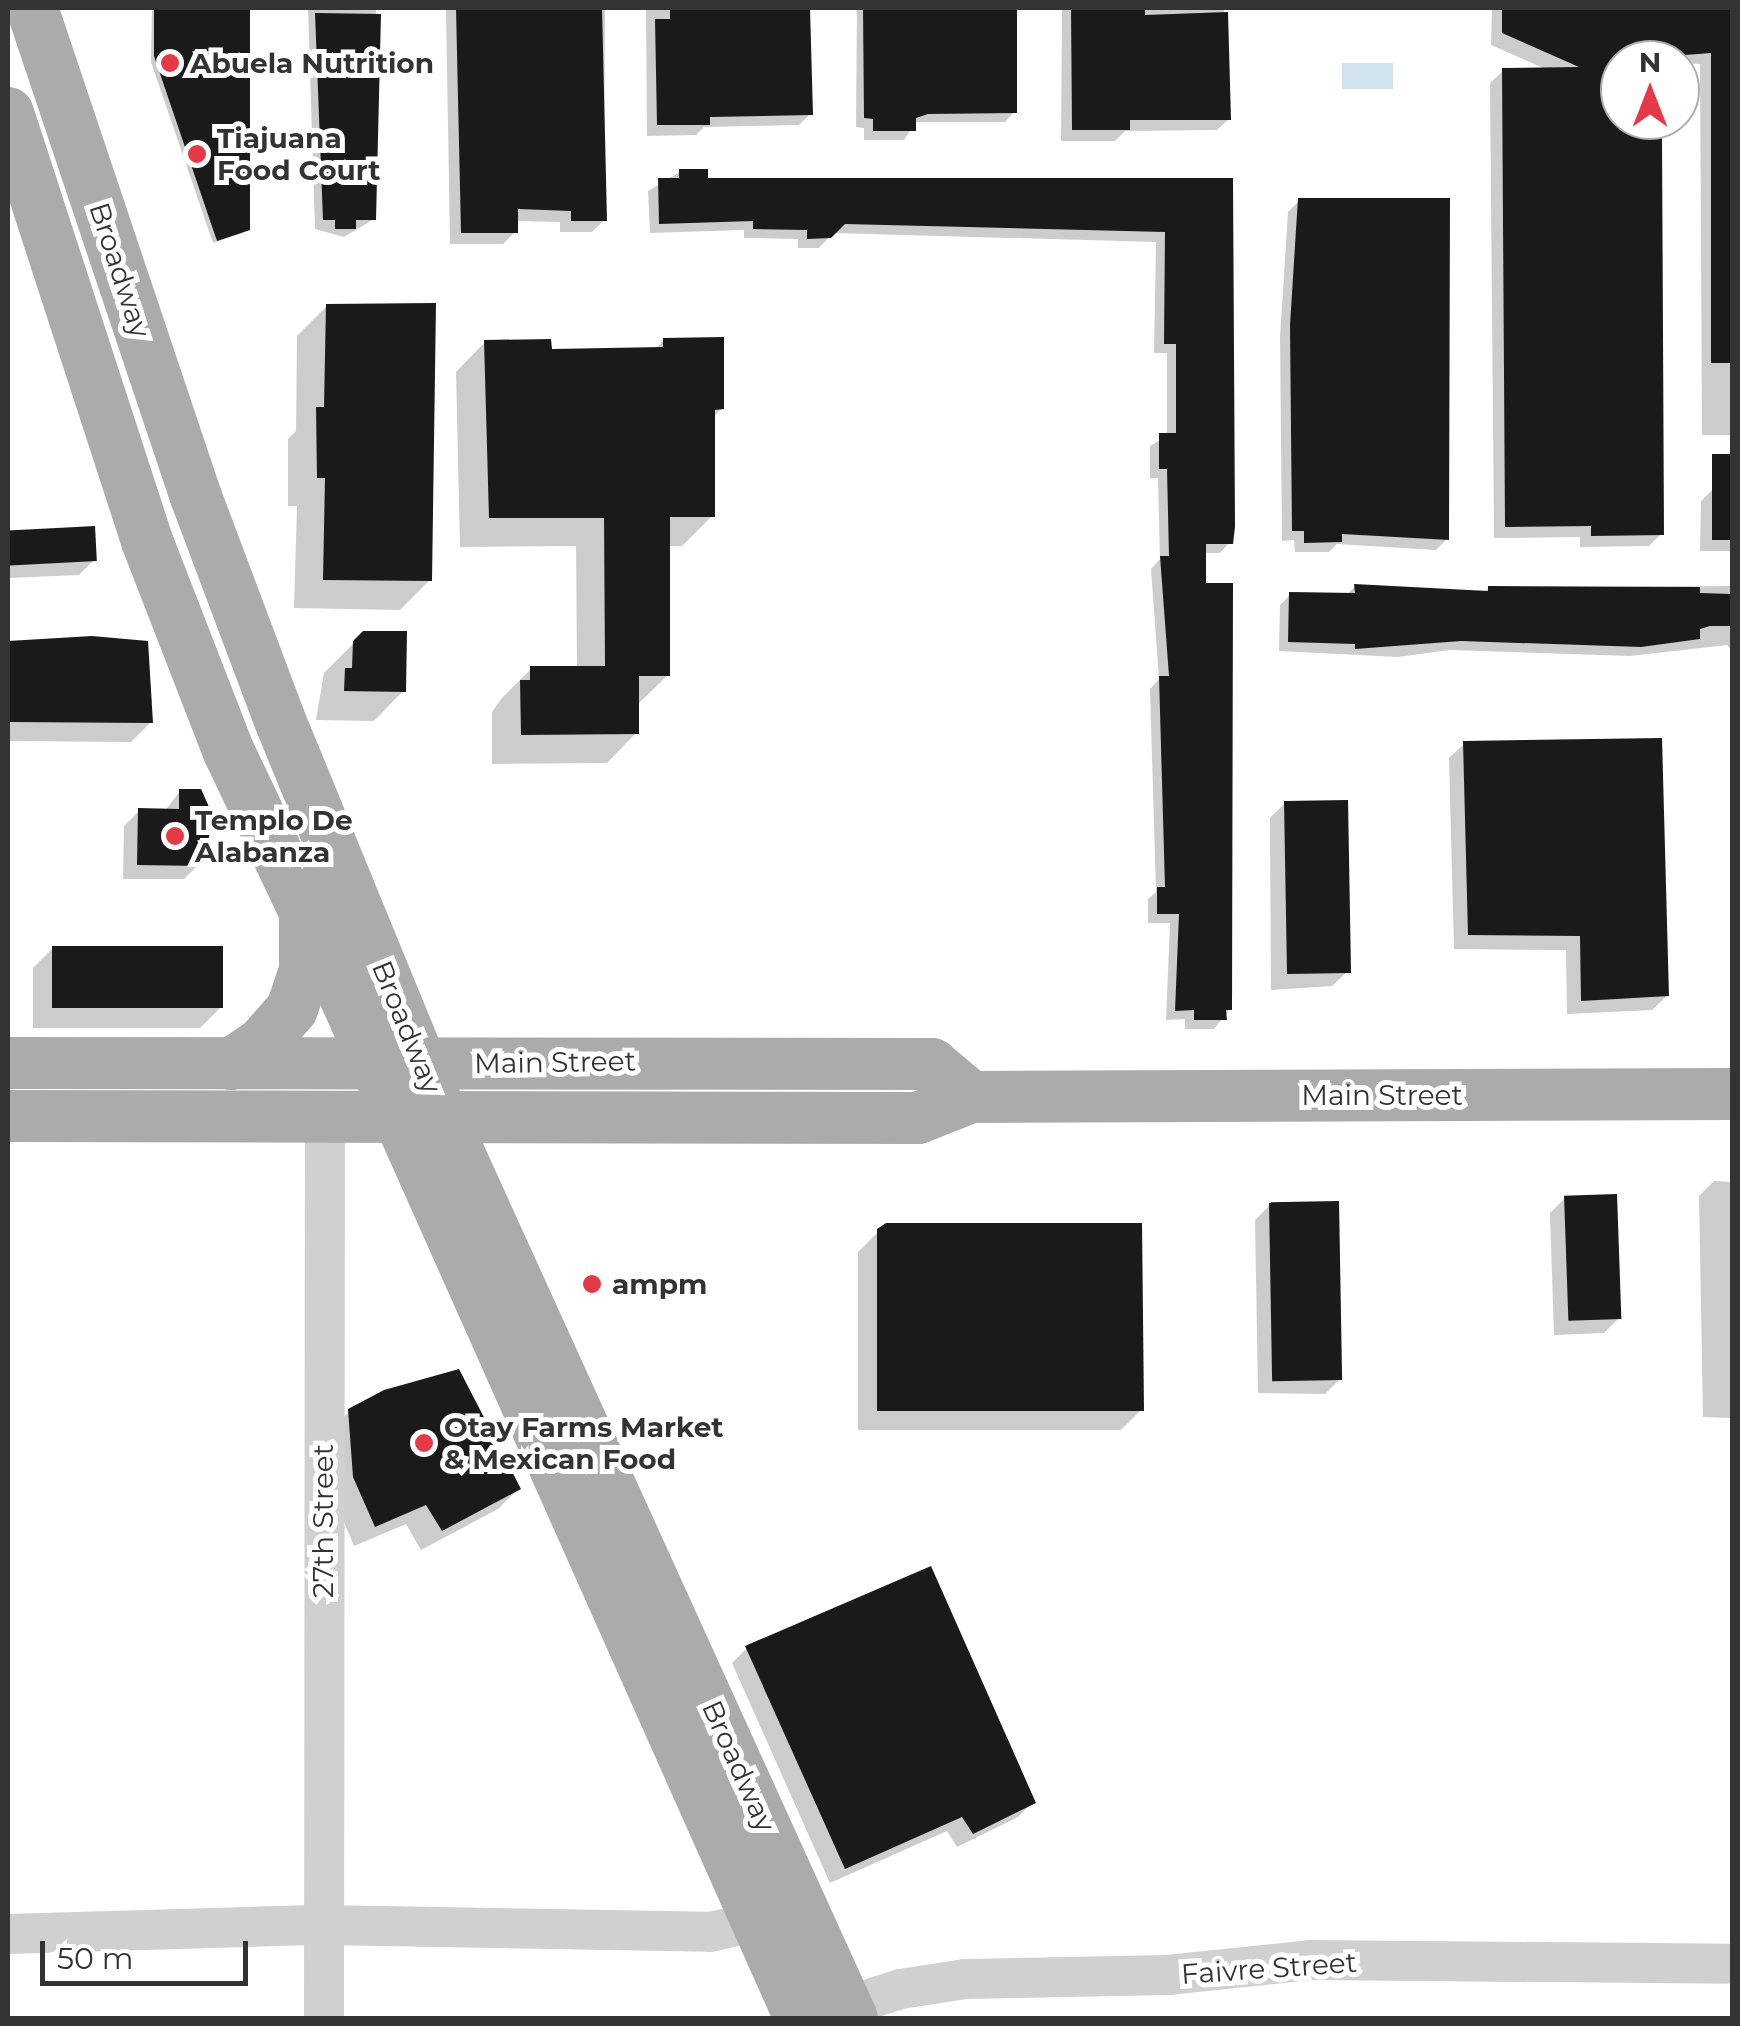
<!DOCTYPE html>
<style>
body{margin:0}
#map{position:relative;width:1740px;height:2026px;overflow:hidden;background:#fff;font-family:Montserrat,sans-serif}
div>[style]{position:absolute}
.water>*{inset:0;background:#cfe2ee;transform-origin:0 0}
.shadow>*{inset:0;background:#0003}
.building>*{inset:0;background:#1a1a1a;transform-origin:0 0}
.minor>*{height:40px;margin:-20px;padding:0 20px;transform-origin:20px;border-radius:20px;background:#d0d0d0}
.major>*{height:52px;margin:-26px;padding:0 26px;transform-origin:26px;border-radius:26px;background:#ababab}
.dots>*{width:28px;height:28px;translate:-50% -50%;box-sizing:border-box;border:5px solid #fff;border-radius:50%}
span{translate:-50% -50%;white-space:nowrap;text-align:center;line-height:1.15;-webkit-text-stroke:10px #fff;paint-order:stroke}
.poi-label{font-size:28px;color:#333;font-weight:700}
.left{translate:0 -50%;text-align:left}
.street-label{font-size:28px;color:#333}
.frame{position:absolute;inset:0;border:10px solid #333;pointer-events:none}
.north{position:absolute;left:1600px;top:40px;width:100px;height:100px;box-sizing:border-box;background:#fff;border:2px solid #adadad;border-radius:50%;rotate:0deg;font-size:28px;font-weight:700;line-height:40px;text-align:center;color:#333}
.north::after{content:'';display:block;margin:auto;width:35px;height:45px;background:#e63946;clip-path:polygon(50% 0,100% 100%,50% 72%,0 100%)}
.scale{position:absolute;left:40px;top:1941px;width:208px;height:45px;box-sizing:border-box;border:5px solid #333;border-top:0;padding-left:12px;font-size:30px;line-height:35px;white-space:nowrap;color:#333;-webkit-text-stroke:8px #fff;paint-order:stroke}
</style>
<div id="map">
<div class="water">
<i style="left:1342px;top:63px;width:51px;height:26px"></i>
</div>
<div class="shadow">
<i style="clip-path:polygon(152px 8px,248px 8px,243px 233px,213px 243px,151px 62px)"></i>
<i style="clip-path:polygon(308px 8px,376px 8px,374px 219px,344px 237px,315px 229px)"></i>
<i style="clip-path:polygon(446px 8px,605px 8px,604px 220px,592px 232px,560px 232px,560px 222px,515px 221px,515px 232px,503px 244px,450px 244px)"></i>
<i style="clip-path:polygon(646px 8px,810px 8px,810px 114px,799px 125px,704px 127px,696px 135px,647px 136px)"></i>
<i style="clip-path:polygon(857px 8px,1015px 8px,1014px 112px,1005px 122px,916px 122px,904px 140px,864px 140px,864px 128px,856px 127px)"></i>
<i style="clip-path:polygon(1062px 8px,1224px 8px,1229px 119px,1217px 130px,1125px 131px,1115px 141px,1061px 141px)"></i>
<i style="clip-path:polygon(1492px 8px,1732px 8px,1732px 435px,1702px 435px,1700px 64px,1620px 60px,1620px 120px,1662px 120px,1661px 534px,1649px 546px,1580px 547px,1580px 537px,1494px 538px,1490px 83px,1503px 71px,1548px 70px,1491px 45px)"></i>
<i style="clip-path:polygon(680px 172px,705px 180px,1231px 180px,1230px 542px,1220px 553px,1203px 553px,1230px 1009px,1214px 1029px,1185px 1029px,1185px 1019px,1166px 1020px,1170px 923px,1148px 923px,1148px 899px,1156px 892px,1150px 689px,1159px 679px,1151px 569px,1160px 559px,1158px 478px,1150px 478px,1150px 446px,1167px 436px,1167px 353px,1154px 353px,1156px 242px,833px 233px,819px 248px,798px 248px,798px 239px,744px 238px,744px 230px,650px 233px,648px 191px)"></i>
<i style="clip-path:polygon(1299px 201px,1447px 539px,1436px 550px,1337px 544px,1329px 552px,1295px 552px,1294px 540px,1282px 541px,1280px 337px,1288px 212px)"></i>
<i style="clip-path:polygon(327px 306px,430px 580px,400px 610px,294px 608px,297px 506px,288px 506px,288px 439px,296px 431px,297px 336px)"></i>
<i style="clip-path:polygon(664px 340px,722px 408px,712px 418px,712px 516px,682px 546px,668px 546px,668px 675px,638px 704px,636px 733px,607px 763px,492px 764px,492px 712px,501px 699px,531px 669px,577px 668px,576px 546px,460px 547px,456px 372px,485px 342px,549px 351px,654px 350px)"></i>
<i style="clip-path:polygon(1713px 489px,1732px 489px,1732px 551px,1700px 551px,1701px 501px)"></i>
<i style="clip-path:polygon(93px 528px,94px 560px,79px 575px,8px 578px,8px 531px)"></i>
<i style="clip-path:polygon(1355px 586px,1483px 593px,1489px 588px,1732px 586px,1732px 650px,1727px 645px,1630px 656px,1450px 650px,1398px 657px,1279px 651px,1280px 605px,1290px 595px,1346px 596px)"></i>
<i style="clip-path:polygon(364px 633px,403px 691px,374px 721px,316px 720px,324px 673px)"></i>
<i style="clip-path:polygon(8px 643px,146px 643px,151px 722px,131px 742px,8px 741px)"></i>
<i style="clip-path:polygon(1464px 744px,1667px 996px,1652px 1010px,1567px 1014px,1566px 950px,1454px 949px,1449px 758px)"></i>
<i style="clip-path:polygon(180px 791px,199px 864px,184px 879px,123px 879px,124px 826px,139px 811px,165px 811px)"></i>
<i style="clip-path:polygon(1285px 803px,1347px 972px,1332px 986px,1271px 990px,1270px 818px)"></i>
<i style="clip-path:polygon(53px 948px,220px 1008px,200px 1028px,33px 1028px,33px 968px)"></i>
<i style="clip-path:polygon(1714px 1181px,1732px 1182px,1732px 1418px,1703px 1417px,1699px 1196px)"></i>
<i style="clip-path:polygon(1565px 1198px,1619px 1318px,1604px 1333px,1554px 1335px,1550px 1213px)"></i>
<i style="clip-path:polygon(1270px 1205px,1340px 1379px,1325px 1394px,1258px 1393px,1255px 1220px)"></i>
<i style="clip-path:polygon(879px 1231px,1141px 1410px,1121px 1430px,858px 1430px,858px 1252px)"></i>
<i style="clip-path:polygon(350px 1411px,518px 1489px,498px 1509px,421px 1550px,406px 1524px,354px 1546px,334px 1498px,329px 1431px)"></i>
<i style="clip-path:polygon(747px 1648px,1033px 1802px,1018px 1817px,957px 1847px,947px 1831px,830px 1883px,732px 1663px)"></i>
</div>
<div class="building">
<i style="clip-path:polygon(154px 8px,250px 8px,250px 230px,217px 241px,154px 56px)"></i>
<i style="clip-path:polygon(456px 8px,602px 8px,607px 221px,571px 221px,571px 211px,518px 209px,518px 233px,461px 233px)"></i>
<i style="clip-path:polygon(810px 8px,813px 115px,710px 117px,710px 125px,657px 125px,655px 19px,670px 19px,670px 10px)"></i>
<i style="clip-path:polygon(863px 8px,1017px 8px,1017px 113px,928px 114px,916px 118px,916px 131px,873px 131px,873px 119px,864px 118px)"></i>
<i style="clip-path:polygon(1071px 8px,1145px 8px,1145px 15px,1228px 12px,1231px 120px,1130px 120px,1130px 130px,1072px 130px)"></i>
<i style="clip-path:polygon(1502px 8px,1732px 8px,1732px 363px,1711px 363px,1711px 53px,1620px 60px,1620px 121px,1659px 121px,1662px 135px,1664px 535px,1591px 536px,1591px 526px,1505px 527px,1502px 68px,1579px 67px,1502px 33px)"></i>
<i style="clip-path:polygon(315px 13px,381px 14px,376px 220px,356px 220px,356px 229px,335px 229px,335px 220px,323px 220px)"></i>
<i style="clip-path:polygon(679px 169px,708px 169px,708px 178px,1233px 178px,1235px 527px,1233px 544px,1206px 544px,1206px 583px,1233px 583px,1232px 1010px,1226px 1010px,1227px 1020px,1194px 1020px,1194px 1010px,1175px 1011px,1179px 914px,1157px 914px,1157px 887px,1165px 887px,1159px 676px,1169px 676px,1160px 556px,1169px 556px,1167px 469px,1159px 469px,1159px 433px,1176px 433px,1176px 344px,1164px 344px,1165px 232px,845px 224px,831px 238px,807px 239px,807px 230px,753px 229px,753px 221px,659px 224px,658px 178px,679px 178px)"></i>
<i style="clip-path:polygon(1298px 198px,1450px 198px,1449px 540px,1342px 534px,1342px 542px,1304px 543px,1304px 531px,1292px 531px,1290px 325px)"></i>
<i style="clip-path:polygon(436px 303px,432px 581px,323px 580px,325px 478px,317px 478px,316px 407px,324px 407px,326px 304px)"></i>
<i style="clip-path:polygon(724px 337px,724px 409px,715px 410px,715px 517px,670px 517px,670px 676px,639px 676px,639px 734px,521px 735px,520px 680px,530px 680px,530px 666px,605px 666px,604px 518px,489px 518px,484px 340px,551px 339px,552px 349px,663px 347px,663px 338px)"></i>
<i style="left:1712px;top:454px;width:20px;height:86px"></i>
<i style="left:95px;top:526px;width:35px;height:87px;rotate:87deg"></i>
<i style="clip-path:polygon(1354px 584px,1488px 591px,1488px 586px,1700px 587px,1700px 593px,1732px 594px,1732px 626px,1710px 626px,1700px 629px,1700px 639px,1641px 647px,1461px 641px,1355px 649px,1355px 644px,1288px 642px,1289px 592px,1355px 593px)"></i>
<i style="clip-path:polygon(363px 631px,407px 631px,406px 692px,344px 691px,345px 668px,352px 668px,353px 641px)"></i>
<i style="clip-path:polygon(92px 636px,148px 641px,153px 723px,8px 722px,8px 641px)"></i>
<i style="clip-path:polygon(1662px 738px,1669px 996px,1581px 1001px,1580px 936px,1468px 935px,1463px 741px)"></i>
<i style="clip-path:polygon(179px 789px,201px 789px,214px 818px,201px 866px,137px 865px,138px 808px,179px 809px)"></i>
<i style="left:1348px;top:800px;width:173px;height:64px;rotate:89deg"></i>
<i style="left:52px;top:946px;width:171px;height:62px"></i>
<i style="left:1617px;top:1194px;width:125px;height:53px;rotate:88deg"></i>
<i style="left:1339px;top:1201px;width:179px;height:70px;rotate:89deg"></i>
<i style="clip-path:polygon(886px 1223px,1142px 1223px,1144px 1411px,877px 1411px,877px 1229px)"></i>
<i style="clip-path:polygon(459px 1369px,521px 1489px,442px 1531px,426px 1505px,375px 1527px,353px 1477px,348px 1409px,384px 1390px)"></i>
<i style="clip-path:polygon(931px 1566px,1036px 1803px,973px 1834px,962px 1817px,845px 1869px,745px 1646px)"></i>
</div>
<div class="minor">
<i style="left:8px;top:1934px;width:312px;rotate:-1.7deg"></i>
<i style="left:320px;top:1925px;width:390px;rotate:1deg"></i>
<i style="left:710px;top:1932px;width:73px;rotate:-12.7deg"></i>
<i style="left:822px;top:2014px;width:83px;rotate:-17.6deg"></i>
<i style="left:901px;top:1989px;width:65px;rotate:-8.9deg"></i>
<i style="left:965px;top:1979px;width:203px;rotate:-1.1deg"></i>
<i style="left:1168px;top:1975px;width:143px;rotate:-6deg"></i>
<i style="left:1310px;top:1960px;width:422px;rotate:0.5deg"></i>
<i style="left:324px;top:2018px;width:900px;rotate:-89.94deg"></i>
</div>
<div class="major">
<i style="left:32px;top:8px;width:516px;rotate:71.46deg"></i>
<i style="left:196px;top:497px;width:236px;rotate:69.4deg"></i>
<i style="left:279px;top:718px;width:430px;rotate:67.7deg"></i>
<i style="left:442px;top:1116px;width:991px;rotate:65.56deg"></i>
<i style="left:8px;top:113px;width:450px;rotate:72deg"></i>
<i style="left:147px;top:541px;width:226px;rotate:68.8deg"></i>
<i style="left:229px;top:752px;width:276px;rotate:64.6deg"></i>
<i style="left:347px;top:1001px;width:1113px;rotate:65.99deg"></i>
<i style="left:8px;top:1063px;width:924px;rotate:0.06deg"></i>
<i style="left:932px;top:1064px;width:51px;rotate:40.2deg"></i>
<i style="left:231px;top:1064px;width:37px;rotate:-34deg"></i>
<i style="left:262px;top:1043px;width:45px;rotate:-48.6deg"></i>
<i style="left:292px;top:1009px;width:41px;rotate:-71.6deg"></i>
<i style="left:305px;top:970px;width:49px;rotate:-90deg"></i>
<i style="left:8px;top:1116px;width:910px;rotate:0.13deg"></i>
<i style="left:918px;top:1118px;width:57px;rotate:-21.6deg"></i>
<i style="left:971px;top:1097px;width:761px;rotate:-0.23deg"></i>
</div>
<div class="dots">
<i style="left:170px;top:63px;background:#e63946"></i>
<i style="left:197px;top:154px;background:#e63946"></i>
<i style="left:175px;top:836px;background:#e63946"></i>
<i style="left:592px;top:1284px;background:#e63946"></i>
<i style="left:424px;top:1443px;background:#e63946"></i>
</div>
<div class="poi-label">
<span class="left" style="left:190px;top:63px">Abuela Nutrition</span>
<span class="left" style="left:217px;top:154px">Tiajuana<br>Food Court</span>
<span class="left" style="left:195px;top:836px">Templo De<br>Alabanza</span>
<span class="left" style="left:612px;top:1284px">ampm</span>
<span class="left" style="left:444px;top:1443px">Otay Farms Market<br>&amp; Mexican Food</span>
</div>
<div class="street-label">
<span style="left:120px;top:270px;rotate:72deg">Broadway</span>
<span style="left:407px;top:1027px;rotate:68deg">Broadway</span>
<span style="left:555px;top:1062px;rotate:-1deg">Main Street</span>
<span style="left:1382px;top:1095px">Main Street</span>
<span style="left:323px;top:1521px;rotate:-90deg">27th Street</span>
<span style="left:739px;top:1766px;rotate:66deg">Broadway</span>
<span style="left:1269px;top:1968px;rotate:-4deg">Faivre Street</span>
</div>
<div class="frame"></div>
<div class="north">N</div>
<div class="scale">50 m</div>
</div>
